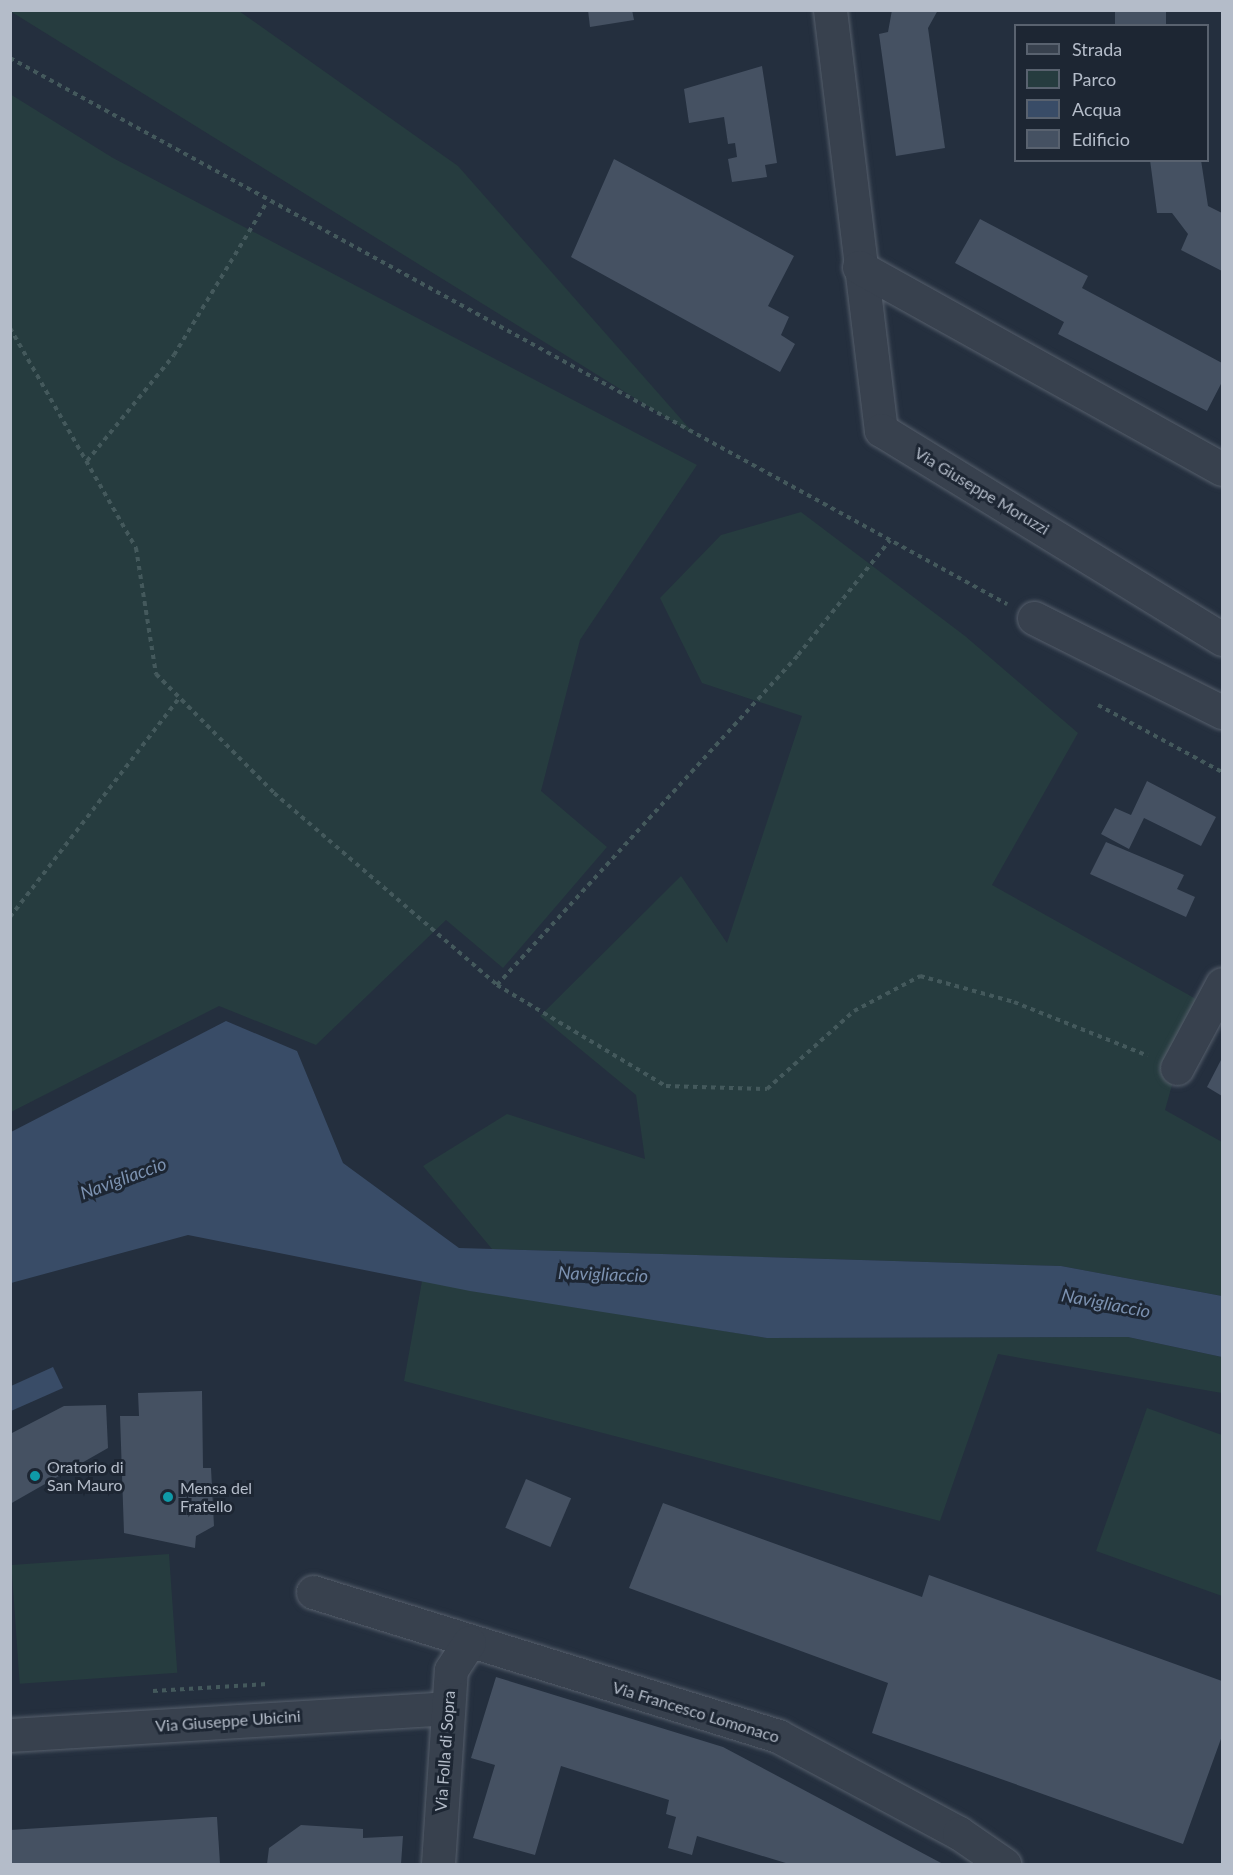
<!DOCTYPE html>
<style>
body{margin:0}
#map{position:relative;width:1233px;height:1875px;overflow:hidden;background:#242f3e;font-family:Lato,sans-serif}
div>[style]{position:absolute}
.green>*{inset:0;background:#263c3f;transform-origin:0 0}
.water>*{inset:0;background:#394c67}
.building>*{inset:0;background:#455162;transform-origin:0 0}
.path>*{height:4px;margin-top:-2px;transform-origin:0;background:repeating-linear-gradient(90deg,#44595c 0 4.5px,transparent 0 9px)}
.roads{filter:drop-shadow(0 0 2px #565f6c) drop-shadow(0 0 2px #565f6c)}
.minor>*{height:33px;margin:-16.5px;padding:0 16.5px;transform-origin:16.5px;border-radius:16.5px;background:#38414e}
.dots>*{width:16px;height:16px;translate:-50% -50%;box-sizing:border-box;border:3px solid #1d2633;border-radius:50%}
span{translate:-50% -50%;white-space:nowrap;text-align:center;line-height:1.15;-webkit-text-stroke:6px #1d2633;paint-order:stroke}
.street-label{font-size:16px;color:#b4bcc9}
.poi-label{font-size:16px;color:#b4bcc9}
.left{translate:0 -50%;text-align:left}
.water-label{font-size:18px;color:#7c92b1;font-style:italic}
.frame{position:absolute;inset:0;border:12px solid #b4bcc9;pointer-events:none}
.legend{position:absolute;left:1014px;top:24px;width:195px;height:138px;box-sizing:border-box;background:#1d2633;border:2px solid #59626f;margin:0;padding:8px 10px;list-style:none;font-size:18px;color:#b4bcc9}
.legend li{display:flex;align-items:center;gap:12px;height:30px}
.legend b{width:30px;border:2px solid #59626f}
</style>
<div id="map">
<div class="green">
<i style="clip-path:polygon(10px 11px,239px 11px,458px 166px,696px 436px)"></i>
<i style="clip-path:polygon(10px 94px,113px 158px,697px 465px,580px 640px,541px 791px,607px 847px,503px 968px,446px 920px,316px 1045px,219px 1006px,11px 1112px)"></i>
<i style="clip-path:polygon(801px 512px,965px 636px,1078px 733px,992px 885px,1196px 999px,1165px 1110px,1222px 1142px,1222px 1296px,1061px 1266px,492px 1249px,423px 1166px,507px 1114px,645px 1159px,636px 1095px,540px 1016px,681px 876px,727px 943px,802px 716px,702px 683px,660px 598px,721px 535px)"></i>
<i style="clip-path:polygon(422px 1281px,767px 1338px,1128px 1337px,1222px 1357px,1222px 1393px,998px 1354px,940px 1521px,404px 1381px)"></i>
<i style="clip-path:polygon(1147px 1408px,1222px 1435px,1222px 1596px,1096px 1551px)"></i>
<i style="left:169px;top:1554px;width:119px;height:158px;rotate:86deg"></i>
</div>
<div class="water">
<i style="clip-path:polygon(226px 1021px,297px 1051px,343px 1163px,459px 1248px,1061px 1266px,1222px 1296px,1222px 1357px,1128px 1337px,767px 1338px,470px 1291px,188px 1235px,11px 1283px,11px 1132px)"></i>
<i style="clip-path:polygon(53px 1367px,63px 1388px,11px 1411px,11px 1386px)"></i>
</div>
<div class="building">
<i style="clip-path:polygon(588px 10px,632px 10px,634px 20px,590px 27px)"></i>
<i style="clip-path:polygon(892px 10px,938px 10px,928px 28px,945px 148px,896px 156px,879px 34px,888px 32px)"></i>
<i style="left:1115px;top:10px;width:51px;height:16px"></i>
<i style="clip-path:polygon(762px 66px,777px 163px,765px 165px,767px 177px,732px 182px,728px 159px,737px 157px,735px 143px,728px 144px,724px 117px,689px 123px,684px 89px)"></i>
<i style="clip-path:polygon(614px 159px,794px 256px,768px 306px,789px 317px,781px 335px,795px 344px,780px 372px,571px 257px)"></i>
<i style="clip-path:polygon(1150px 160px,1201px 160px,1208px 206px,1222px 213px,1222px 271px,1181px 250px,1188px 234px,1172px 213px,1157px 213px)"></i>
<i style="clip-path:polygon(980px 219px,1088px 276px,1082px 288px,1222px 363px,1222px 382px,1207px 411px,1058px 334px,1064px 322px,955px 263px)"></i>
<i style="clip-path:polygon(1147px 781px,1216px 817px,1201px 846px,1144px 818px,1129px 849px,1101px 834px,1115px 808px,1131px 815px)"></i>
<i style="clip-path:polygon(1106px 842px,1184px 875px,1177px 889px,1195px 897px,1186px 917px,1090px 874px)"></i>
<i style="clip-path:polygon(1222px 1058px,1222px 1096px,1207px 1087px)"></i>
<i style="clip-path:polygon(202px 1391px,203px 1468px,211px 1468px,214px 1526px,196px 1536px,195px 1548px,124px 1533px,120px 1416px,139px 1416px,138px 1393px)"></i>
<i style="clip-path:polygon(106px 1405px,108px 1448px,10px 1504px,10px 1434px,64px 1406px)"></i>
<i style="left:526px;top:1479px;width:49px;height:53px;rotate:23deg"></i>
<i style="clip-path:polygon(663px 1503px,922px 1597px,929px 1575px,1222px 1681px,1222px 1736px,1183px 1844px,872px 1733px,888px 1683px,629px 1588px)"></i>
<i style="clip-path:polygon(496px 1677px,723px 1747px,943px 1864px,789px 1864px,697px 1836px,692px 1855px,668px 1848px,676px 1817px,666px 1814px,669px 1800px,561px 1766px,535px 1855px,473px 1838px,495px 1765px,471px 1758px)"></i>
<i style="clip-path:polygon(212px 1817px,217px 1817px,220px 1864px,10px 1864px,10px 1830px)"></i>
<i style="clip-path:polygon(301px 1825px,363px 1829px,363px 1838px,403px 1836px,401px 1864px,267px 1864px,269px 1848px)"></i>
</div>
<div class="path">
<i style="left:10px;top:58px;width:1137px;rotate:28.71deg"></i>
<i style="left:10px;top:328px;width:254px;rotate:60.2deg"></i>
<i style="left:136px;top:548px;width:128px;rotate:81deg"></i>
<i style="left:156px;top:674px;width:168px;rotate:45.2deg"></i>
<i style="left:274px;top:793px;width:294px;rotate:40.7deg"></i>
<i style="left:497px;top:985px;width:197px;rotate:30.9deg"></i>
<i style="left:666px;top:1086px;width:101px;rotate:1.7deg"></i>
<i style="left:767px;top:1089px;width:117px;rotate:-41.9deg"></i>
<i style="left:854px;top:1011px;width:75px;rotate:-27.9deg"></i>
<i style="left:920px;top:976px;width:98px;rotate:15.5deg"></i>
<i style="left:1014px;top:1002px;width:144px;rotate:21.9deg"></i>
<i style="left:87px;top:461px;width:137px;rotate:-50.6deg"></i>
<i style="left:174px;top:355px;width:179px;rotate:-58.7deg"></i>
<i style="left:1098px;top:705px;width:141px;rotate:28.4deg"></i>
<i style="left:10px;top:917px;width:277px;rotate:-52.3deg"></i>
<i style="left:497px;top:985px;width:447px;rotate:-47.6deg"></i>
<i style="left:798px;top:655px;width:147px;rotate:-51.3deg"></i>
<i style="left:153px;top:1691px;width:115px;rotate:-3.5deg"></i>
</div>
<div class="roads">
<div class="minor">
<i style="left:830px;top:10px;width:423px;rotate:83.1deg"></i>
<i style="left:881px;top:430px;width:400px;rotate:31.5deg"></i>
<i style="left:859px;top:267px;width:415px;rotate:29.1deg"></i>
<i style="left:1034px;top:618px;width:210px;rotate:26.6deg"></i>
<i style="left:1177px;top:1068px;width:95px;rotate:-61.8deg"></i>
<i style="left:313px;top:1592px;width:487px;rotate:17.2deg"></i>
<i style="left:778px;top:1736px;width:205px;rotate:28.2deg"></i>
<i style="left:959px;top:1833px;width:55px;rotate:34.6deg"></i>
<i style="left:10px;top:1735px;width:437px;rotate:-3.5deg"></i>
<i style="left:438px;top:1864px;width:194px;rotate:-86.2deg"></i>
<i style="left:451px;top:1670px;width:33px;rotate:-57deg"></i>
</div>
</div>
<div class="dots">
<i style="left:35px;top:1476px;background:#0f9aa8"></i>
<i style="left:168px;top:1497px;background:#0f9aa8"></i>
</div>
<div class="street-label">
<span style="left:982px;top:491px;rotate:31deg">Via Giuseppe Moruzzi</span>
<span style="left:696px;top:1712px;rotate:17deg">Via Francesco Lomonaco</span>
<span style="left:228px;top:1721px;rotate:-4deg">Via Giuseppe Ubicini</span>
<span style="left:445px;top:1751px;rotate:-86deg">Via Folla di Sopra</span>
</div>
<div class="poi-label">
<span class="left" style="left:47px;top:1476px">Oratorio di<br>San Mauro</span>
<span class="left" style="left:180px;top:1497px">Mensa del<br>Fratello</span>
</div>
<div class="water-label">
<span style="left:123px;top:1178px;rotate:-20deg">Navigliaccio</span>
<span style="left:603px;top:1274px;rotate:2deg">Navigliaccio</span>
<span style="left:1106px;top:1303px;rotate:11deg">Navigliaccio</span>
</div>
<div class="frame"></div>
<ul class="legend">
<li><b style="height:8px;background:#38414e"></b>Strada</li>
<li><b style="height:16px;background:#263c3f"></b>Parco</li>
<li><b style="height:16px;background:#394c67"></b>Acqua</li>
<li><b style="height:16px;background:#455162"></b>Edificio</li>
</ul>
</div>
